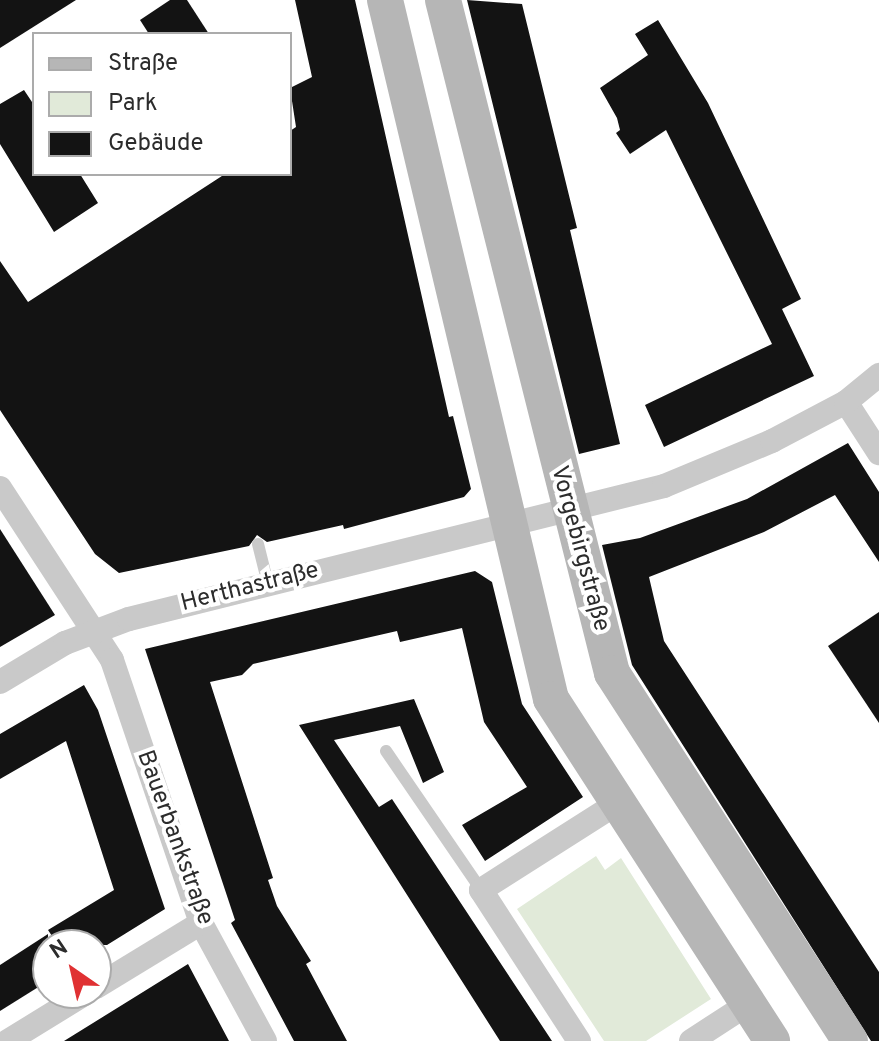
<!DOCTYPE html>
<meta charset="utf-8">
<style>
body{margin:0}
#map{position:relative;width:879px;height:1041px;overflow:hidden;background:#fff;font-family:Overpass,sans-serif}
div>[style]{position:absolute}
.green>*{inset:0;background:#e1ead9}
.building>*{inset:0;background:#131313}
.lane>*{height:12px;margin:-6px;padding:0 6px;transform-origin:6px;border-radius:6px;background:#c9c9c9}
.street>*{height:24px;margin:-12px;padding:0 12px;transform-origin:12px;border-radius:12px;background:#c9c9c9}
.secondary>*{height:36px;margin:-18px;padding:0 18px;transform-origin:18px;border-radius:18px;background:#b6b6b6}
span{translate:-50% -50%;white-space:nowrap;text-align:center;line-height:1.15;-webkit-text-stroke:8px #fff;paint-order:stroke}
.street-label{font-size:24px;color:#2c2c2c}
.legend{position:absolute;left:32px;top:32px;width:260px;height:144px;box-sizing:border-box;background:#fff;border:2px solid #ababab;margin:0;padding:10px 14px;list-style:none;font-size:24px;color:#2c2c2c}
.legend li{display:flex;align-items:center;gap:16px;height:40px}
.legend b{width:40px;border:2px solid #ababab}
.north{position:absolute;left:32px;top:929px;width:80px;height:80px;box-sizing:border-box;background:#fff;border:2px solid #ababab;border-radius:50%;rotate:326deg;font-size:22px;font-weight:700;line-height:32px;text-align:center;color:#2c2c2c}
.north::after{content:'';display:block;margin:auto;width:28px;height:36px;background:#e03133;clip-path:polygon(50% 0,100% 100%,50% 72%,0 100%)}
</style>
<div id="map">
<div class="green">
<i style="clip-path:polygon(596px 856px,605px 870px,621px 858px,711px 999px,646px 1041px,604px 1041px,517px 909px)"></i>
</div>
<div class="building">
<i style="clip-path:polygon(0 0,76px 0,0 48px)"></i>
<i style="clip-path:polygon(170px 0,187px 0,209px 34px,149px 34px,140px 20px)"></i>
<i style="clip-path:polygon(295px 0,355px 0,449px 417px,453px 416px,471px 489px,464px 497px,344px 529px,343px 525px,267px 542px,257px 535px,249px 546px,119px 573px,95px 554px,0 410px,0 261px,28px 302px,225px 174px,290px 174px,290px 131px,296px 127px,290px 88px,312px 77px)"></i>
<i style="clip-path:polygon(467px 0,522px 4px,577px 228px,570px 230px,620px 444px,579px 454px)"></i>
<i style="clip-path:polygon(658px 20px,708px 103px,801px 299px,782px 309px,814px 376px,664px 447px,645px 405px,772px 344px,666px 130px,630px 154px,616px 133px,620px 130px,617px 118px,600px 88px,648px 55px,635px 34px)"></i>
<i style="clip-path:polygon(24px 90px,34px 105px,34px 174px,80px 174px,98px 203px,54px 232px,0 144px,0 104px)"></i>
<i style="clip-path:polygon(848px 443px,879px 492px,879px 562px,835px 495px,764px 532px,649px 577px,664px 641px,879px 972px,879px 1041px,871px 1041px,632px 665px,602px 545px,640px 538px,747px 499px)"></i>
<i style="clip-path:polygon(0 529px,55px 615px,0 647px)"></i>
<i style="clip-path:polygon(475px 571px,492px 582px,522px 704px,583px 797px,485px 861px,462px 825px,527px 787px,484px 722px,462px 628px,400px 642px,397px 631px,253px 664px,242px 675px,210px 682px,273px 878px,268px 880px,277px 906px,311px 961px,306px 964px,347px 1041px,294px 1041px,231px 923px,235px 920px,145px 649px)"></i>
<i style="clip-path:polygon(879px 612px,879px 723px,828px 646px)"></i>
<i style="clip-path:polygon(84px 685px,98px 710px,165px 909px,107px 945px,58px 945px,48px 930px,114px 890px,66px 741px,0 779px,0 734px)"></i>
<i style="clip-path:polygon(414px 699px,444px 772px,423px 783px,400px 726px,334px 740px,379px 807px,392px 799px,552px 1041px,500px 1041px,299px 725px)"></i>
<i style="clip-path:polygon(48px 934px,48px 981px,0 1011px,0 965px)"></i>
<i style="clip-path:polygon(188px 964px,229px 1041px,64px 1041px,143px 992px)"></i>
</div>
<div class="lane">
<i style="left:258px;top:544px;width:41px;rotate:76deg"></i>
<i style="left:386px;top:751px;width:168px;rotate:55.6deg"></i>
</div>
<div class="street">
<i style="left:846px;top:402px;width:61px;rotate:57.1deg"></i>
<i style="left:0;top:488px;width:205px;rotate:56.9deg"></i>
<i style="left:112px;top:660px;width:278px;rotate:71.3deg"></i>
<i style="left:201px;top:923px;width:134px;rotate:61.5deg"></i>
<i style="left:0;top:682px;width:76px;rotate:-31deg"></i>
<i style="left:65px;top:643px;width:68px;rotate:-20.6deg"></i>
<i style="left:129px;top:619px;width:551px;rotate:-13.96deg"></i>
<i style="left:664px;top:486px;width:117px;rotate:-22.6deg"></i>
<i style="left:772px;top:441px;width:84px;rotate:-27.8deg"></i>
<i style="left:846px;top:402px;width:43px;rotate:-39.3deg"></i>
<i style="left:96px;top:987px;width:123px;rotate:-31.4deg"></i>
<i style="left:8px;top:1041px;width:92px;rotate:-31.6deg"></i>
<i style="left:579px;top:1041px;width:180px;rotate:-123deg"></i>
<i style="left:481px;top:890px;width:160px;rotate:-32.5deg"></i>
<i style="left:691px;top:1041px;width:68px;rotate:-33deg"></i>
</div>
<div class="secondary">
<i style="left:385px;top:0;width:718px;rotate:76.64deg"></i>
<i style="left:551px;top:699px;width:407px;rotate:57.1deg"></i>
<i style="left:443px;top:0;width:694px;rotate:75.9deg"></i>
<i style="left:612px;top:673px;width:438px;rotate:57.1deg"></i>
</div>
<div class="street-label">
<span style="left:579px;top:549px;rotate:75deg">Vorgebirgstraße</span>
<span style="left:250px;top:588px;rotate:-14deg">Herthastraße</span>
<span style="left:174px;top:838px;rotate:70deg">Bauerbankstraße</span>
</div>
<ul class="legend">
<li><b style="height:10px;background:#b6b6b6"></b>Straße</li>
<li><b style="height:22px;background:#e1ead9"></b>Park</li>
<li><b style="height:22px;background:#131313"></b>Gebäude</li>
</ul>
<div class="north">N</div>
</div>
